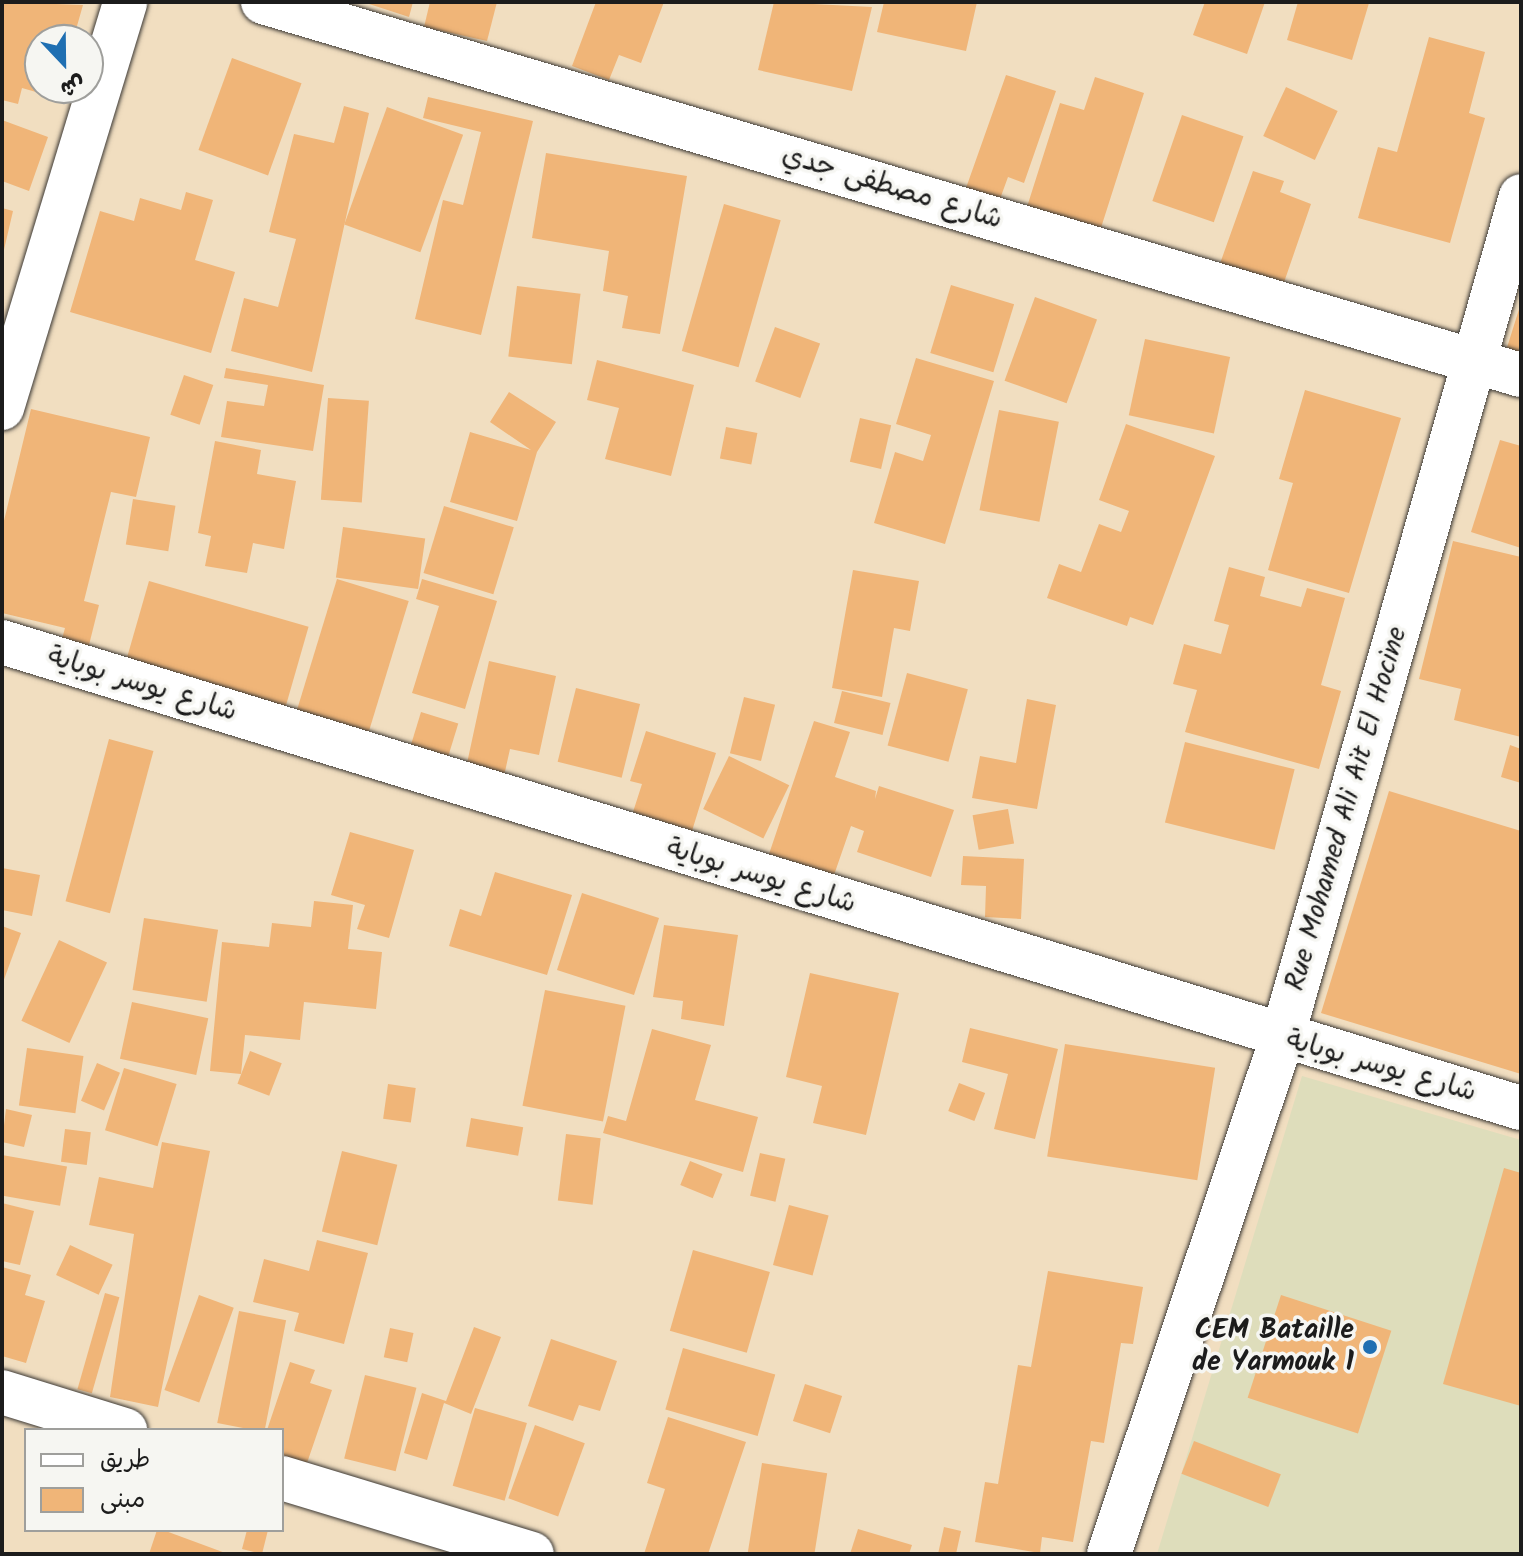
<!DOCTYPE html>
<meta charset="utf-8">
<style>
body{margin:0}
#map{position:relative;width:1523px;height:1556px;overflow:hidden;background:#f1dec0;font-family:Kalam,"Playpen Sans Arabic",sans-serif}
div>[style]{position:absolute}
.built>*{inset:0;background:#deddbb}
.building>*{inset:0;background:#f0b578;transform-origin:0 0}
.roads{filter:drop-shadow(0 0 2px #3c3935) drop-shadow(0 0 2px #3c3935)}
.street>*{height:44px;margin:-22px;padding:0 22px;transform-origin:22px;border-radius:22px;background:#fff}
.dots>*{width:22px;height:22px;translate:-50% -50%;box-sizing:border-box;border:4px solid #f6f6f2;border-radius:50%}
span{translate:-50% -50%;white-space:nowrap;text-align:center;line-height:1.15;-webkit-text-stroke:7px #f6f6f2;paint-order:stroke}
.street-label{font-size:28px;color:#1c1c1c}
.poi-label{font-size:28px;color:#1c1c1c;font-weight:700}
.right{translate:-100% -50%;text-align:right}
.frame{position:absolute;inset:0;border:4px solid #1c1c1c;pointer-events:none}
.legend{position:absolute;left:24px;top:1428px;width:260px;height:104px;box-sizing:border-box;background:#f6f6f2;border:2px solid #9f9f9c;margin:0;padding:10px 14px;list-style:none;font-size:24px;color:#1c1c1c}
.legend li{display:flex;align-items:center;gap:16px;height:40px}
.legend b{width:40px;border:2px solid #9f9f9c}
.north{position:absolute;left:24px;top:24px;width:80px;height:80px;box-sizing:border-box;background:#f6f6f2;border:2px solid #9f9f9c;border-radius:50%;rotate:158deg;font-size:22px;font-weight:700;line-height:32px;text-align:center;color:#1c1c1c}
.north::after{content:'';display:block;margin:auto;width:28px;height:36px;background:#1f6fb2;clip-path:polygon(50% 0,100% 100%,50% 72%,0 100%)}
</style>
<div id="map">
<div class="built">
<i style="clip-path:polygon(1302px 1076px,1521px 1140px,1521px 1554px,1157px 1554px)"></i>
</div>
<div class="building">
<i style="clip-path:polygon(3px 2px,83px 5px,73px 40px,40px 40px,40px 88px,60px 88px,57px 98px,22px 88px,18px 104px,2px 100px)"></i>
<i style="clip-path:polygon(363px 2px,413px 2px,409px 17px)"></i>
<i style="clip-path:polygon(430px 2px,497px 2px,487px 41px,424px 27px)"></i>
<i style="clip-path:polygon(596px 2px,664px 2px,641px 63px,619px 55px,609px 80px,572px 66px)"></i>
<i style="clip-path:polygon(774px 2px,872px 7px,852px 91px,758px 70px)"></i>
<i style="clip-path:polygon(884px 2px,977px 2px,966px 51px,877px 32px)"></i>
<i style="clip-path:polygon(1205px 2px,1265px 2px,1247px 54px,1193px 35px)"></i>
<i style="clip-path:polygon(1298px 2px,1369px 3px,1352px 60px,1287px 40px)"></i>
<i style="clip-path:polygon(1429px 37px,1485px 52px,1469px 113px,1485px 118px,1450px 243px,1358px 218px,1378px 147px,1397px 152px)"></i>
<i style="left:232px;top:58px;width:74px;height:98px;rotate:20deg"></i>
<i style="clip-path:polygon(1006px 75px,1056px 91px,1024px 183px,1008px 177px,1000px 199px,966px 188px)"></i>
<i style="clip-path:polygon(1095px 77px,1144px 93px,1099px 234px,1026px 210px,1060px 103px,1084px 110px)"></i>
<i style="left:1286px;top:87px;width:57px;height:54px;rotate:25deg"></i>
<i style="clip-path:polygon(428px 97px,533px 121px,481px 335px,415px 319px,443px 200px,463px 205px,481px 132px,423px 118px)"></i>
<i style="clip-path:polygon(344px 106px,369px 113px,312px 372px,231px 351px,244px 298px,278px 307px,296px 239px,269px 232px,294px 134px,334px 143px)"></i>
<i style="left:387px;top:107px;width:81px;height:125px;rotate:20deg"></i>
<i style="left:1182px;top:115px;width:65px;height:91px;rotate:19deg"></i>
<i style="clip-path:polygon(2px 120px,48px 137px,29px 191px,2px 181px)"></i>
<i style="clip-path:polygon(546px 153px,687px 176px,660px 334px,622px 328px,628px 296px,603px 291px,609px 251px,532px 238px)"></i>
<i style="clip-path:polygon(1253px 171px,1284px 181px,1280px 192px,1311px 204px,1280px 294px,1217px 272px)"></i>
<i style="clip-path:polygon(186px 192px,213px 200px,195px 260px,235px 272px,211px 353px,70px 312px,100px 211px,134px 221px,140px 198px,181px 210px)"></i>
<i style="left:724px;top:204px;width:59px;height:153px;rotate:16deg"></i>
<i style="clip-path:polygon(2px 208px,13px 211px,3px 254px,2px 254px)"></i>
<i style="left:951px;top:285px;width:66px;height:71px;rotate:17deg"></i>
<i style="left:517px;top:286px;width:64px;height:71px;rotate:7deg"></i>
<i style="left:1035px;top:297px;width:66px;height:89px;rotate:20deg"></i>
<i style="clip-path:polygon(1521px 303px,1521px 361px,1504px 357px)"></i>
<i style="left:775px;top:327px;width:48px;height:58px;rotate:20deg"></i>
<i style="left:1145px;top:339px;width:87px;height:78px;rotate:12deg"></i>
<i style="clip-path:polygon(916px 358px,994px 381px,945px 544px,874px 523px,895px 452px,923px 461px,931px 435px,896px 424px)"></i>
<i style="clip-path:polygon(597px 360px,694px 385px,671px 476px,605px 459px,619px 408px,587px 400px)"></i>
<i style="clip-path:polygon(226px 368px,324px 385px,313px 451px,221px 437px,227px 401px,264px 406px,268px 385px,224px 378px)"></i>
<i style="left:184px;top:375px;width:31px;height:42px;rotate:19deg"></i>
<i style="clip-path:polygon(1305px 390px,1401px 418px,1349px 593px,1268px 570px,1293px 483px,1279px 479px)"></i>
<i style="clip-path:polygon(509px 392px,556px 422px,537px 452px,517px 521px,450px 502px,470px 432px,531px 450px,490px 422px)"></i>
<i style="left:328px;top:398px;width:41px;height:102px;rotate:4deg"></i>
<i style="clip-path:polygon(31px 409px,150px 437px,136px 497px,111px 492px,84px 601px,99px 605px,87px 653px,60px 646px,65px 628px,2px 613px,2px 529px)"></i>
<i style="left:999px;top:410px;width:61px;height:102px;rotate:11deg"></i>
<i style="left:860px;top:418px;width:32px;height:45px;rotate:13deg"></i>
<i style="clip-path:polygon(1126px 424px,1215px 456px,1153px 625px,1130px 617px,1127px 626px,1047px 598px,1059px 564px,1081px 572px,1099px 524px,1121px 532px,1129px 511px,1099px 500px)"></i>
<i style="left:726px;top:427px;width:32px;height:32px;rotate:11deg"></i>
<i style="clip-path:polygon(1500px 440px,1521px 446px,1521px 548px,1471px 532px)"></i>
<i style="clip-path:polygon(215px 441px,261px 450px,257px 474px,296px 481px,284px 549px,253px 543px,247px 573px,205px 566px,211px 536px,198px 533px)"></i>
<i style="left:133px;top:499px;width:43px;height:46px;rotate:9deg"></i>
<i style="left:444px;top:506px;width:73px;height:70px;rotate:17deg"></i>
<i style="left:343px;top:527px;width:83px;height:51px;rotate:8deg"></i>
<i style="clip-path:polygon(1453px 541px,1521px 557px,1521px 737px,1454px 720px,1461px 689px,1419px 679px)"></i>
<i style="clip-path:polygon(1229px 567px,1265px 577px,1260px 596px,1301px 607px,1307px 588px,1345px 598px,1321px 685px,1341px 691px,1319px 769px,1185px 732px,1197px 690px,1173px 684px,1184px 644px,1221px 654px,1229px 625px,1214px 621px)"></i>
<i style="clip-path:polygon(853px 570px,919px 581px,910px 631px,894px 628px,882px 697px,832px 688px)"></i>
<i style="left:337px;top:579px;width:75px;height:144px;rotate:17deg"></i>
<i style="clip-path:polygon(422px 579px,497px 601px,465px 709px,412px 693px,439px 606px,416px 599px)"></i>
<i style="left:149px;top:581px;width:166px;height:88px;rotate:16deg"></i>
<i style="clip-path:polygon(489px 661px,556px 676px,539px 755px,510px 749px,504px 776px,466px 768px)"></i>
<i style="left:907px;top:673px;width:63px;height:75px;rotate:15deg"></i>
<i style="left:576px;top:688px;width:66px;height:76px;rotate:14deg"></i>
<i style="left:842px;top:691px;width:50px;height:33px;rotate:14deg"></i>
<i style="left:744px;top:697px;width:32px;height:58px;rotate:14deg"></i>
<i style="clip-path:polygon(1027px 699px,1056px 705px,1037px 809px,972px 798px,980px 756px,1016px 763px)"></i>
<i style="left:421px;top:712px;width:39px;height:41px;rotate:17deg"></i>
<i style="clip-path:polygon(814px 721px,850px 732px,835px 777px,876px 791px,875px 799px,879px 786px,954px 810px,931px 877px,857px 852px,864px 831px,851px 826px,834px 875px,769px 854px)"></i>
<i style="clip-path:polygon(646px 731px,716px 753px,692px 831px,633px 812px,642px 784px,630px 781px)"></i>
<i style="left:109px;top:739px;width:46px;height:168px;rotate:15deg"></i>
<i style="left:1185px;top:742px;width:113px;height:83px;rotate:14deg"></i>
<i style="clip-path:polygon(1510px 745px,1521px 749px,1521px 783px,1501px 777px)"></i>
<i style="left:729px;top:756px;width:67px;height:59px;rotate:26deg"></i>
<i style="clip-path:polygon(1389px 791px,1521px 831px,1521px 1074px,1321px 1013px)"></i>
<i style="left:1008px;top:809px;width:35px;height:36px;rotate:80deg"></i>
<i style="clip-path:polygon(350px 832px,414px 850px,389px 938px,357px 929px,365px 905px,331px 895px)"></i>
<i style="clip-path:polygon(963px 856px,1024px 859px,1021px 919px,985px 917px,986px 886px,961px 885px)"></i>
<i style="clip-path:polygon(2px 868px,40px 875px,32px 916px,2px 910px)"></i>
<i style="clip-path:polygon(495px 872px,572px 895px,547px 975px,449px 946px,460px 909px,481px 916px)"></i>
<i style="left:582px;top:893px;width:81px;height:81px;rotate:18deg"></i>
<i style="clip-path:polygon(314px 901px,353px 905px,348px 949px,382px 952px,376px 1009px,304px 1002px,300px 1040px,245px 1035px,241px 1074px,210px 1071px,222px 942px,269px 947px,272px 923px,311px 927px)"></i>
<i style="left:144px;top:918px;width:75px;height:73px;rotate:9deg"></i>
<i style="clip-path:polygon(664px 925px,738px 935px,724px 1026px,681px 1019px,683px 1001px,653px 997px)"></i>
<i style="clip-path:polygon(2px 926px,21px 933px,2px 985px)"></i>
<i style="left:59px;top:940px;width:53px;height:89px;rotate:25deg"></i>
<i style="clip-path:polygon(810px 973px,899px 993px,866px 1135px,813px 1123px,822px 1086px,786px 1077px)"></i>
<i style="left:545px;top:990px;width:82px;height:118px;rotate:11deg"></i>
<i style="left:132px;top:1002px;width:78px;height:58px;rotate:12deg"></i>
<i style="clip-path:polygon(970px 1028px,1058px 1049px,1035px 1139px,994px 1129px,1008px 1074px,962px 1062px)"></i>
<i style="clip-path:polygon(652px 1029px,711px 1045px,695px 1100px,758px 1117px,743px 1172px,603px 1133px,608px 1116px,626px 1121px)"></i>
<i style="left:1065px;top:1044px;width:152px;height:114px;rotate:9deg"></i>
<i style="left:27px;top:1048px;width:57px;height:58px;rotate:8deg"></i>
<i style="left:250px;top:1051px;width:34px;height:35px;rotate:21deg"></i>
<i style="left:97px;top:1063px;width:25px;height:41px;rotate:23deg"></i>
<i style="left:124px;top:1068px;width:55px;height:65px;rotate:17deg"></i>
<i style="left:959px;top:1083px;width:28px;height:30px;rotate:21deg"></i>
<i style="left:388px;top:1084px;width:28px;height:35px;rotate:8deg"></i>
<i style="clip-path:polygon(6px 1109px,32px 1115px,24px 1147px,2px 1142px)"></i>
<i style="left:471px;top:1118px;width:53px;height:29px;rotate:10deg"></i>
<i style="left:65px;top:1129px;width:26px;height:33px;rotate:7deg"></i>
<i style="left:566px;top:1134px;width:35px;height:67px;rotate:7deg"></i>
<i style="clip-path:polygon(162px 1142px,210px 1151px,158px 1407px,110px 1397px,134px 1234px,89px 1225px,99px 1177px,153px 1188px)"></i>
<i style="left:342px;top:1151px;width:57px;height:83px;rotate:14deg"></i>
<i style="left:760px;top:1153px;width:26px;height:44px;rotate:13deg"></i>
<i style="left:2px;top:1155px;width:66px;height:40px;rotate:10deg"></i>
<i style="left:690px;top:1161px;width:35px;height:26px;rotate:22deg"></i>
<i style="clip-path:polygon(1504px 1168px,1521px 1173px,1521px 1406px,1443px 1384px)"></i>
<i style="clip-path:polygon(2px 1203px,34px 1211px,20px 1265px,2px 1261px)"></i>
<i style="left:789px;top:1205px;width:41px;height:62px;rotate:15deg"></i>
<i style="clip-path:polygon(317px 1240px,368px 1253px,344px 1344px,294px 1331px,299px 1313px,253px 1302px,264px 1259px,309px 1271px)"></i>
<i style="left:70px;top:1245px;width:47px;height:33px;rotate:25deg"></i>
<i style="left:693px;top:1250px;width:80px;height:84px;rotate:16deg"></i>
<i style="clip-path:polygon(2px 1267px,31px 1275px,25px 1295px,45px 1301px,26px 1363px,2px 1356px)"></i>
<i style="clip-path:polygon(1048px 1271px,1143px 1287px,1133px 1344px,1121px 1343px,1104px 1443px,1091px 1441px,1073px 1542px,1042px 1537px,1040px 1553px,975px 1542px,985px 1482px,998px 1484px,1018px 1365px,1031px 1367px)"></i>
<i style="left:105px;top:1293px;width:15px;height:100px;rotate:16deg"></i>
<i style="left:199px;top:1295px;width:37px;height:101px;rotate:20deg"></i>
<i style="left:1281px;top:1295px;width:116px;height:108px;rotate:18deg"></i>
<i style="left:239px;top:1311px;width:48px;height:114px;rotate:11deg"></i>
<i style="clip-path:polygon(474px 1327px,501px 1337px,471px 1414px,444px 1403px,427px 1460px,404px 1453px,422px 1393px,446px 1401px)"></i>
<i style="left:390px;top:1328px;width:24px;height:30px;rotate:12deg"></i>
<i style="clip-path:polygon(551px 1339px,617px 1361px,600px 1411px,579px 1405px,573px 1421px,528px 1406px)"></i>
<i style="left:683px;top:1348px;width:96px;height:64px;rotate:16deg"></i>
<i style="clip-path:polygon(290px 1362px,315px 1370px,310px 1383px,332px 1390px,307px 1463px,282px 1455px,282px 1430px,267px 1430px)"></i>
<i style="left:365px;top:1375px;width:53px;height:86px;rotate:14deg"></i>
<i style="left:805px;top:1384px;width:39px;height:39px;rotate:18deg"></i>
<i style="left:475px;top:1408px;width:54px;height:81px;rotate:16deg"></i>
<i style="clip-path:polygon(668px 1417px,746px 1442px,708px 1554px,644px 1554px,665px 1489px,647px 1483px)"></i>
<i style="left:535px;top:1425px;width:53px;height:78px;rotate:20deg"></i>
<i style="left:1194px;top:1441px;width:93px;height:35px;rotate:21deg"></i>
<i style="left:762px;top:1463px;width:66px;height:92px;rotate:9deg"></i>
<i style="clip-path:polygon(944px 1527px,961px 1531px,956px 1554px,938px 1554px)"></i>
<i style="clip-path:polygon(858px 1529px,912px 1545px,909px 1554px,850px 1554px)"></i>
<i style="clip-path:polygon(157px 1530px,163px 1530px,228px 1554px,149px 1554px)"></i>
<i style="clip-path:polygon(247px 1530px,268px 1530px,262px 1554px,242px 1549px)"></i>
</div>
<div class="roads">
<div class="street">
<i style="left:263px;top:2px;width:1312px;rotate:16.52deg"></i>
<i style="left:2px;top:408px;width:424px;rotate:-73.1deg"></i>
<i style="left:2px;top:642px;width:1589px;rotate:17.06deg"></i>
<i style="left:2px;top:1392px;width:129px;rotate:17.2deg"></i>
<i style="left:282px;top:1478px;width:261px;rotate:16.9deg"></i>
<i style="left:1109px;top:1554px;width:544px;rotate:-71.47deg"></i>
<i style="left:1282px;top:1038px;width:875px;rotate:-74.15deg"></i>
</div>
</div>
<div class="dots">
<i style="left:1370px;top:1347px;background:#1f6fb2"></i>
</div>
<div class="street-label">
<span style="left:892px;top:188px;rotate:17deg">شارع مصطفى جدي</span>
<span style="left:142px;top:685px;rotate:17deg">شارع يوسر بوباية</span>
<span style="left:1347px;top:809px;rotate:-74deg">Rue Mohamed Ali Ait El Hocine</span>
<span style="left:761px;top:877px;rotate:17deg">شارع يوسر بوباية</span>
<span style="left:1381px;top:1067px;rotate:16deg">شارع يوسر بوباية</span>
</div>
<div class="poi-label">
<span class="right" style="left:1354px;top:1347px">CEM Bataille<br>de Yarmouk 1</span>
</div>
<div class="frame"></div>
<ul class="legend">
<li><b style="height:10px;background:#fff"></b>طريق</li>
<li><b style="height:22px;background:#f0b578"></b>مبنى</li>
</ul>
<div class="north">ش</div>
</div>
